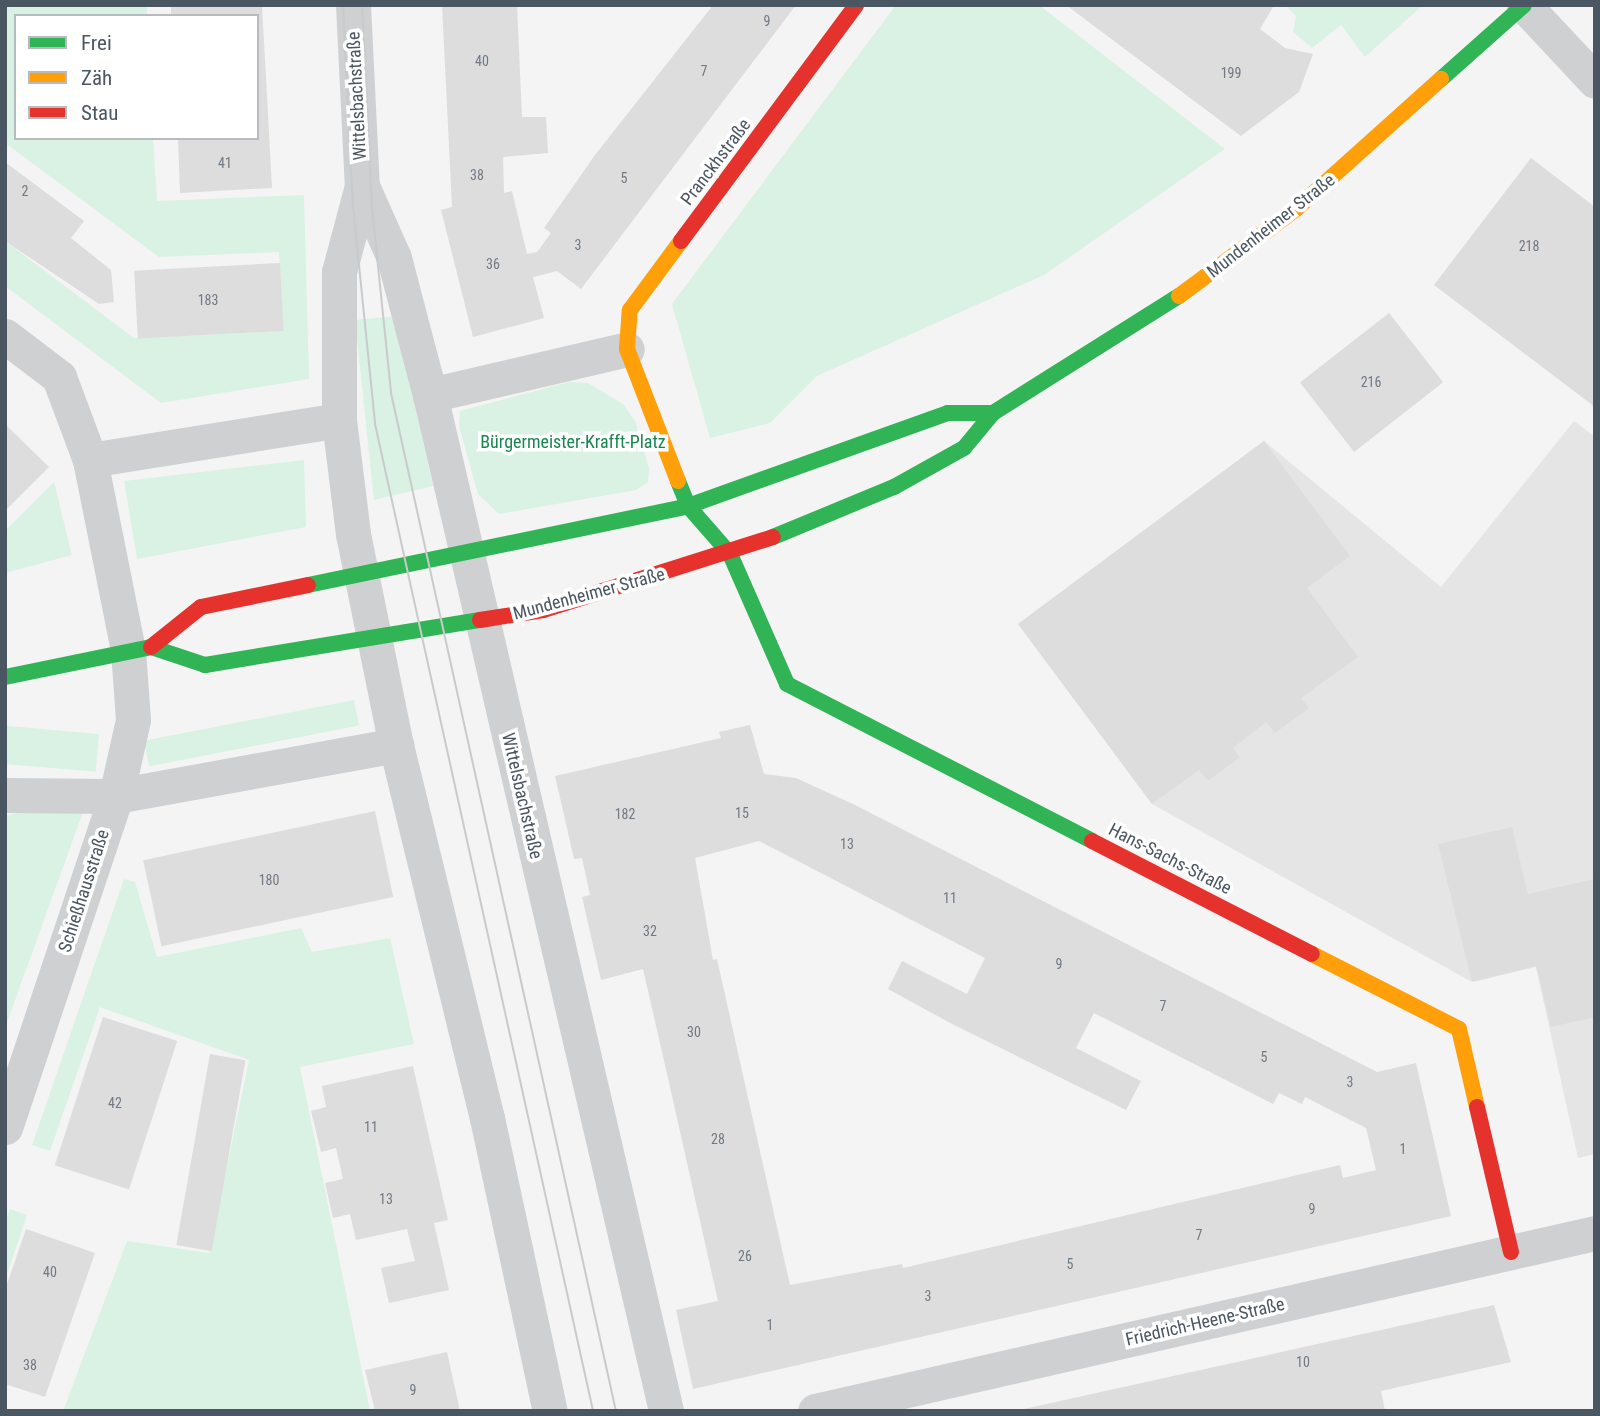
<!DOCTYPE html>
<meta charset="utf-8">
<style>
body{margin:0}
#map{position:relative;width:1600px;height:1416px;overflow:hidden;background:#f4f4f4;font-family:"Roboto Condensed",sans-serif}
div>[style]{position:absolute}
.education>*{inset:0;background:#e6e5e6}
.green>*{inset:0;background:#d9f2e3;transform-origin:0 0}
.building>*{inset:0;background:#ddddde;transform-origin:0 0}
.street>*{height:35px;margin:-17.5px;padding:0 17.5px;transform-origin:17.5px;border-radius:17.5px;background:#ced0d2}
.fast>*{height:16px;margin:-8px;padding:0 8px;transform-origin:8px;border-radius:8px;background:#30b455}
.slow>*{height:16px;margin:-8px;padding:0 8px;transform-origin:8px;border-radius:8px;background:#ff9f0a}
.jam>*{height:16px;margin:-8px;padding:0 8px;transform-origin:8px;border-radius:8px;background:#e5322d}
.tram>*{height:2px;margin:-1px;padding:0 1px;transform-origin:1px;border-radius:1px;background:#c9cacc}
span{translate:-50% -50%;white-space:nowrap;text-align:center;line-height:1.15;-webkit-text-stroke:7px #fff;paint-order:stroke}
.number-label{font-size:14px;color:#707881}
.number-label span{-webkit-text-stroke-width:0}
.street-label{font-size:18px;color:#4a5661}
.park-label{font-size:18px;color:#17864f}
.frame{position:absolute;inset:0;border:7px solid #4a5661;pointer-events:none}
.legend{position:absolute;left:14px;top:14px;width:245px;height:126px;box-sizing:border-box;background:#fff;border:2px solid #b7bbc0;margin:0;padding:9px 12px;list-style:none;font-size:21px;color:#4a5661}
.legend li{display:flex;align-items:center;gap:14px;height:35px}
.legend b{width:35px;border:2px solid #b7bbc0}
</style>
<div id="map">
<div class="education">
<i style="clip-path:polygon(1574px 421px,1595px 437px,1595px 1154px,1578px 1158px,1536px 967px,1472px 982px,1152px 804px,1018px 624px,1264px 441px,1441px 587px)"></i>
</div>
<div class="green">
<i style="clip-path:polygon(5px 5px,147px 5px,147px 16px,16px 16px,16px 138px,153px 138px,157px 201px,304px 195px,309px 379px,161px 403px,5px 286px,5px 241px,134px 338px,283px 331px,279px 252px,159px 257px,5px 143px)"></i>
<i style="clip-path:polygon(896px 5px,1039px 5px,1225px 149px,1044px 275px,817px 376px,770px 423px,710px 438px,672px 304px)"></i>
<i style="clip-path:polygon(1423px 5px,1365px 57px,1341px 25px,1312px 48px,1293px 32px,1296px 16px,1287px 7px)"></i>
<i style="clip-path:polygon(395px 316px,433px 486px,374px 500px,355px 320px)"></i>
<i style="clip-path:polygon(569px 382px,588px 383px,623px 404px,635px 421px,649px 468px,648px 482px,636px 490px,499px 514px,478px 494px,459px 426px,460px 411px)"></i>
<i style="clip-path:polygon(304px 460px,306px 527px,137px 559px,124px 481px)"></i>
<i style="clip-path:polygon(54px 482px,72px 555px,5px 573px,5px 531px)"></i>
<i style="left:354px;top:700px;width:26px;height:214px;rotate:79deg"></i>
<i style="left:99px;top:734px;width:38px;height:94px;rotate:95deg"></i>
<i style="clip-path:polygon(37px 809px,83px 812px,5px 1028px,5px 816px)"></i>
<i style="clip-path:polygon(124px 879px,135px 882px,157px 957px,301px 928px,312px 952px,390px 938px,414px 1044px,300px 1067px,370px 1411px,63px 1411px,127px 1241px,209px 1253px,249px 1060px,100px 1007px,50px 1151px,32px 1145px)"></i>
<i style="clip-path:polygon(10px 1209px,27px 1215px,5px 1280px,5px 1223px)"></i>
</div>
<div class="building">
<i style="clip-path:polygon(171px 5px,262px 5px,272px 188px,180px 193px,178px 138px,257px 138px,257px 16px,171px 16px)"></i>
<i style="clip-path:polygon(442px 5px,517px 5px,522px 117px,546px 117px,548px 153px,503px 157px,504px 193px,512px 191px,527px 254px,537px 252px,551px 233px,544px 228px,595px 155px,713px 5px,796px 5px,581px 289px,557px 271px,533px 277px,544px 318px,473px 337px,441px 210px,452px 207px)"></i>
<i style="clip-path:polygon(1066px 5px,1274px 5px,1260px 29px,1285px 48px,1313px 54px,1299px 92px,1241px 136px)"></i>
<i style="clip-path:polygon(1531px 158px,1595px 207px,1595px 407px,1434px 285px)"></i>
<i style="clip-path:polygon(5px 162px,84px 221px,71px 238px,111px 270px,114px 302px,99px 304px,5px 241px)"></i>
<i style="left:280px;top:263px;width:68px;height:146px;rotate:87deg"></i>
<i style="left:1389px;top:313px;width:88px;height:113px;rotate:52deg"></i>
<i style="clip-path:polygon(5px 424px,49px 467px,5px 511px)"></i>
<i style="clip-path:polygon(1264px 441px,1350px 556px,1307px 588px,1358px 657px,1301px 698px,1309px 708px,1275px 733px,1266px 722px,1233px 748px,1240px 757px,1208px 781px,1199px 770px,1152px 804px,1018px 624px)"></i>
<i style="clip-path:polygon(evenodd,750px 725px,764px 774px,796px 778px,855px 805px,1377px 1072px,1416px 1063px,1451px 1216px,693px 1389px,676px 1310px,718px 1301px,670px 1087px,643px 969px,601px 980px,582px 897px,590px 895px,582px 858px,574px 859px,555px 776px,721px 738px,719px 732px,750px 725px,759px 841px,985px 958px,967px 994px,902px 961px,888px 989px,952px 1024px,1126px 1110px,1141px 1081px,1076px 1048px,1094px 1013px,1273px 1104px,1279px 1093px,1302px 1104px,1305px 1097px,1366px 1128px,1376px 1170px,1343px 1178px,1340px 1165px,903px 1268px,902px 1264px,790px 1285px,717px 959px,713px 960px,695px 858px,759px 841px)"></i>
<i style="left:375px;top:811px;width:88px;height:237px;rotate:78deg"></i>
<i style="clip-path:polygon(1512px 827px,1528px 894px,1595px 879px,1595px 1017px,1551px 1027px,1536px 966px,1472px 982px,1438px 844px)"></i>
<i style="left:103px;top:1017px;width:78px;height:156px;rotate:18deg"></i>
<i style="left:210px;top:1054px;width:36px;height:194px;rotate:10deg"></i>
<i style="clip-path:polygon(413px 1066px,448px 1220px,434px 1223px,449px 1290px,389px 1303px,381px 1268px,415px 1261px,407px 1229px,356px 1240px,350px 1214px,333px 1218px,325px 1183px,343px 1179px,336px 1148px,321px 1152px,311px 1111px,326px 1107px,322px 1086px)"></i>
<i style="clip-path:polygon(26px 1229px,95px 1253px,45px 1397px,5px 1384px,5px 1290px)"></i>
<i style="clip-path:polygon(1494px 1305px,1511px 1362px,1381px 1391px,1385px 1411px,1015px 1411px)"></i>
<i style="clip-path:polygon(447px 1352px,460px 1411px,375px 1411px,365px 1370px)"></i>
</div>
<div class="street">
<i style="left:353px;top:5px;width:181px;rotate:87.2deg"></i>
<i style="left:362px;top:186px;width:79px;rotate:66deg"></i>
<i style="left:394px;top:258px;width:142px;rotate:75.3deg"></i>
<i style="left:430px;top:395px;width:1043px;rotate:76.92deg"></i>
<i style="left:1524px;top:5px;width:104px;rotate:46.9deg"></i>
<i style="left:362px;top:186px;width:89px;rotate:105deg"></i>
<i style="left:339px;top:272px;width:148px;rotate:90deg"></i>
<i style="left:339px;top:420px;width:115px;rotate:83deg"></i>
<i style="left:353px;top:534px;width:215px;rotate:78.5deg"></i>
<i style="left:396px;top:745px;width:384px;rotate:76.3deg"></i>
<i style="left:487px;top:1118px;width:300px;rotate:77.9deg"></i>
<i style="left:5px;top:336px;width:68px;rotate:37.2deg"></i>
<i style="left:59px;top:377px;width:89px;rotate:69.5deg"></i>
<i style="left:90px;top:460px;width:194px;rotate:78.7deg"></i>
<i style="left:128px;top:650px;width:70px;rotate:85.9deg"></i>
<i style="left:133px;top:720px;width:78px;rotate:102.6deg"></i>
<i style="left:116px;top:796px;width:349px;rotate:108.5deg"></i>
<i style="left:430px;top:395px;width:202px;rotate:-13.1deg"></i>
<i style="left:90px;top:460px;width:252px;rotate:-9.1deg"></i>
<i style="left:5px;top:795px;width:111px;rotate:0.5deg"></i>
<i style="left:116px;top:796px;width:285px;rotate:-10.3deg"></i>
<i style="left:815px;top:1411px;width:800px;rotate:-12.86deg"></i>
</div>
<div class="fast">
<i style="left:1441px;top:79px;width:111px;rotate:-41.7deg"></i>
<i style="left:678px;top:481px;width:27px;rotate:68deg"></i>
<i style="left:688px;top:506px;width:64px;rotate:48.8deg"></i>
<i style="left:730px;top:554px;width:142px;rotate:66.3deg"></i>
<i style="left:787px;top:684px;width:343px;rotate:27.2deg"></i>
<i style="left:773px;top:537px;width:131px;rotate:-22.5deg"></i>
<i style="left:894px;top:487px;width:80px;rotate:-29.1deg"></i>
<i style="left:964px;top:448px;width:45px;rotate:-50.4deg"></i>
<i style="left:993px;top:413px;width:220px;rotate:-32.2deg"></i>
<i style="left:308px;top:585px;width:388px;rotate:-11.7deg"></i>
<i style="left:688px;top:506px;width:276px;rotate:-19.7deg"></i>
<i style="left:948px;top:413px;width:45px"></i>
<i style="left:5px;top:677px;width:149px;rotate:-11.6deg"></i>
<i style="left:151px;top:647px;width:57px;rotate:18.4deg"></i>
<i style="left:205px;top:665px;width:279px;rotate:-9.3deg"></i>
</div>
<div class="slow">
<i style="left:1179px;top:296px;width:146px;rotate:-36.6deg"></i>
<i style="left:1296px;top:209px;width:195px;rotate:-41.9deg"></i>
<i style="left:678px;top:481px;width:142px;rotate:-111.1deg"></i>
<i style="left:627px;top:349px;width:39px;rotate:-86deg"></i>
<i style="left:630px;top:310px;width:86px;rotate:-53.5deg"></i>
<i style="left:1312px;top:954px;width:165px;rotate:27deg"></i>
<i style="left:1459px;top:1029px;width:80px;rotate:77deg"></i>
</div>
<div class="jam">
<i style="left:681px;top:241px;width:294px;rotate:-53.4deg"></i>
<i style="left:480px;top:620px;width:64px;rotate:-9deg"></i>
<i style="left:543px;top:610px;width:241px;rotate:-17.6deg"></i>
<i style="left:151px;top:647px;width:64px;rotate:-38.7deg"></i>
<i style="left:201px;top:607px;width:109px;rotate:-11.6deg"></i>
<i style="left:1092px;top:841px;width:247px;rotate:27.2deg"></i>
<i style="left:1477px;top:1107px;width:149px;rotate:76.8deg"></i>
</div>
<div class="tram">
<i style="left:343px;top:5px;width:201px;rotate:87.2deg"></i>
<i style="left:353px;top:206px;width:219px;rotate:84.2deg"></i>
<i style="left:375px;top:424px;width:1011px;rotate:77.54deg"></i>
<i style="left:362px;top:5px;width:203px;rotate:87.2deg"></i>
<i style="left:372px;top:208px;width:186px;rotate:84.1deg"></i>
<i style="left:391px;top:393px;width:1043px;rotate:77.54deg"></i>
</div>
<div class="number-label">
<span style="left:767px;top:21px">9</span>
<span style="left:482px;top:61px">40</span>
<span style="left:704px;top:71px">7</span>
<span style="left:1231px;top:73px">199</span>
<span style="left:225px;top:163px">41</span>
<span style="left:477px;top:175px">38</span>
<span style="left:624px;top:178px">5</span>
<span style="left:25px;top:191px">2</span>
<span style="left:578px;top:245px">3</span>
<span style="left:1529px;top:246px">218</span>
<span style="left:493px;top:264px">36</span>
<span style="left:208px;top:300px">183</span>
<span style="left:1371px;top:382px">216</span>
<span style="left:742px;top:813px">15</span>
<span style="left:625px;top:814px">182</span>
<span style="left:847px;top:844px">13</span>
<span style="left:269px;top:880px">180</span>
<span style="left:950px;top:898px">11</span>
<span style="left:650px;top:931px">32</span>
<span style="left:1059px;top:964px">9</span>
<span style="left:1163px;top:1006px">7</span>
<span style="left:694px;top:1032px">30</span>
<span style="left:1264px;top:1057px">5</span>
<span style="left:1350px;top:1082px">3</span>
<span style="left:115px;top:1103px">42</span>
<span style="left:371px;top:1127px">11</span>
<span style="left:718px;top:1139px">28</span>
<span style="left:1403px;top:1149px">1</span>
<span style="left:386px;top:1199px">13</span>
<span style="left:1312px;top:1209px">9</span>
<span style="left:1199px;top:1235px">7</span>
<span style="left:745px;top:1256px">26</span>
<span style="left:1070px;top:1264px">5</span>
<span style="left:50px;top:1272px">40</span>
<span style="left:928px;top:1296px">3</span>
<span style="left:770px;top:1325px">1</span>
<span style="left:1303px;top:1362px">10</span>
<span style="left:30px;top:1365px">38</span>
<span style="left:413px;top:1390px">9</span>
</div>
<div class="street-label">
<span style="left:357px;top:96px;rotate:-93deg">Wittelsbachstraße</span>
<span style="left:716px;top:162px;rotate:-53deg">Pranckhstraße</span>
<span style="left:1271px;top:226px;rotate:-38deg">Mundenheimer Straße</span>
<span style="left:589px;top:594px;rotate:-15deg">Mundenheimer Straße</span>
<span style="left:522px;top:796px;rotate:77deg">Wittelsbachstraße</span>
<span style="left:1170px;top:859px;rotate:27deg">Hans-Sachs-Straße</span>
<span style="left:84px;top:891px;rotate:-72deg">Schießhausstraße</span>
<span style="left:1205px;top:1322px;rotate:-13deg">Friedrich-Heene-Straße</span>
</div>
<div class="park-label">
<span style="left:573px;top:442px">Bürgermeister-Krafft-Platz</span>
</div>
<div class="frame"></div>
<ul class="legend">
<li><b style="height:9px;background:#30b455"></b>Frei</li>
<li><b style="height:9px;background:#ff9f0a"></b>Zäh</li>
<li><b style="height:9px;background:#e5322d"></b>Stau</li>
</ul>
</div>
